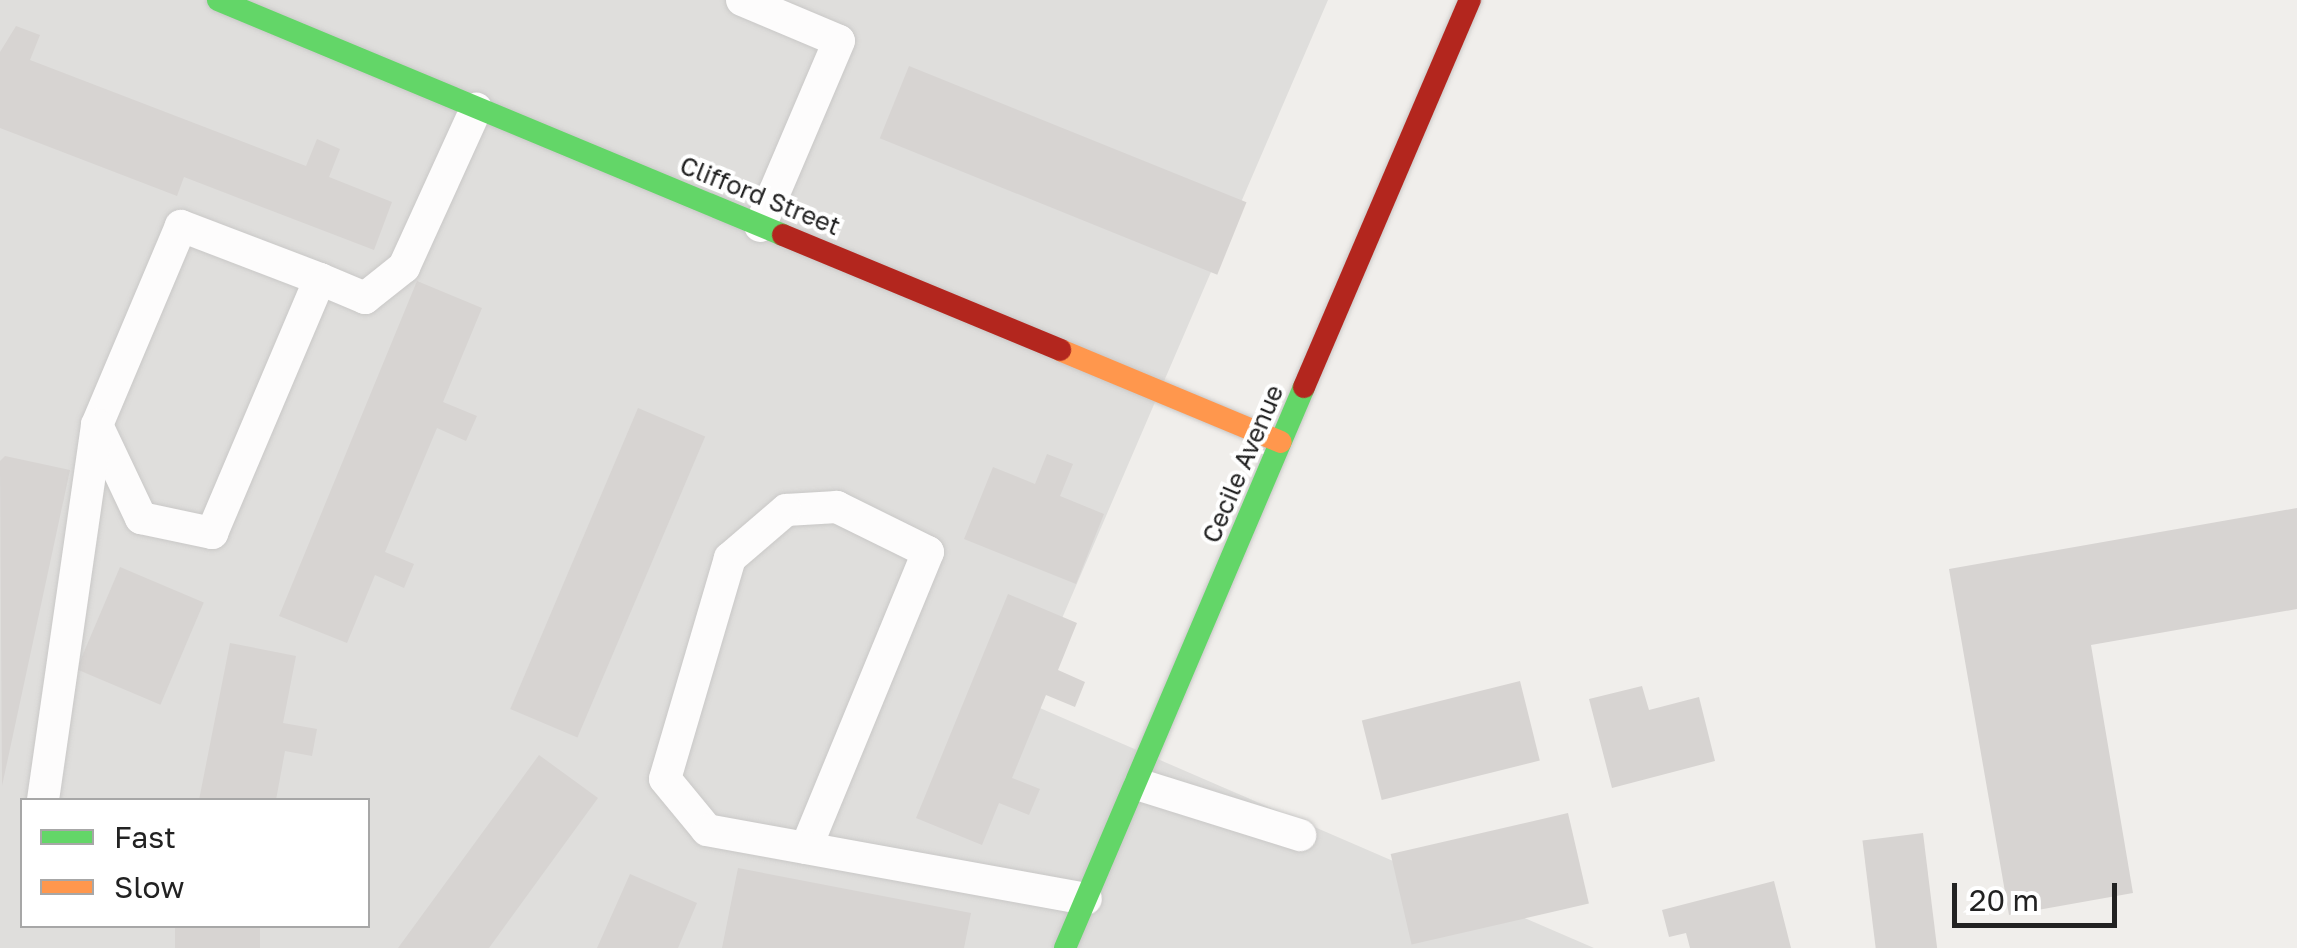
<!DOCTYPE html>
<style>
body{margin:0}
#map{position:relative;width:2297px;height:948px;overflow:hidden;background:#f0eeeb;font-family:"Golos Text",sans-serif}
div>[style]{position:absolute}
.residential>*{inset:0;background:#dfdedc}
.building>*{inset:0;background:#d7d4d2;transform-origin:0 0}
.roads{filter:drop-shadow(0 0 2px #c9c8c7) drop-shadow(0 0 2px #c9c8c7)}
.lane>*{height:32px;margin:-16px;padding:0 16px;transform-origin:16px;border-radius:16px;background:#fdfcfc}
.fast>*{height:22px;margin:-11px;padding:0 11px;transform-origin:11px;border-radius:11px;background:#63d668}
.slow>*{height:22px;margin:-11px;padding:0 11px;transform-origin:11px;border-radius:11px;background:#ff974d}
.jam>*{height:22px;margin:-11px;padding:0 11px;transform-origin:11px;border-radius:11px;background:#b3261e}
span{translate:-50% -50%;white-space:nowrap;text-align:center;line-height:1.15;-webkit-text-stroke:8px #fff;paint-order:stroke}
.street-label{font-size:25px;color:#222}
.legend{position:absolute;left:20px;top:798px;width:350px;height:130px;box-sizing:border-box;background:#fff;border:2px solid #a7a7a7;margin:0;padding:12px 18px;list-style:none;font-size:30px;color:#222}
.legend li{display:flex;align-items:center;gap:20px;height:50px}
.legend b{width:50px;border:2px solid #a7a7a7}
.scale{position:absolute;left:1952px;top:883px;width:165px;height:45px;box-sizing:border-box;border:5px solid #222;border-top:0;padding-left:12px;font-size:30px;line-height:35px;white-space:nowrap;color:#222;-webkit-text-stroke:8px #fff;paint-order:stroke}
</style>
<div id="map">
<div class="residential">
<i style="clip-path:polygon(evenodd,0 0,1328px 0,1026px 702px,1594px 948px,0 948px,0 0,22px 800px,368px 800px,368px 926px,22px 926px,22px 800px)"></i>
</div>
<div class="building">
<i style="clip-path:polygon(16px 26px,40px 35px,30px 60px,306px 166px,317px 139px,340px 149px,329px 177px,392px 202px,374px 250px,184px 177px,177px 196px,0 128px,0 52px)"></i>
<i style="left:909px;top:66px;width:364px;height:78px;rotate:22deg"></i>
<i style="clip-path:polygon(417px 281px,482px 308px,443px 402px,477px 416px,466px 441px,437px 428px,385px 552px,414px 564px,404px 588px,375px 575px,347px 643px,279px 616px)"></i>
<i style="left:638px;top:408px;width:73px;height:327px;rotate:23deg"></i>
<i style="clip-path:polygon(1047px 454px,1073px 464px,1060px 496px,1104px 514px,1076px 584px,964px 539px,993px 467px,1035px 484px)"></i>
<i style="clip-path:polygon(5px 456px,70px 470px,2px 786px,0 461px)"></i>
<i style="clip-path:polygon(2297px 508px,2297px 609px,2091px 645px,2133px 893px,2009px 915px,1949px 569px)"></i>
<i style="left:120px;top:567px;width:91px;height:111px;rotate:23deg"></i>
<i style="clip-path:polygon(1008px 594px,1077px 623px,1058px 670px,1085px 682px,1075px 707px,1046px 695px,1012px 778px,1040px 789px,1029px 815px,999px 803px,982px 845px,916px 818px)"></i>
<i style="clip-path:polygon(230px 643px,296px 656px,283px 723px,317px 729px,312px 756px,285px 751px,276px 800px,199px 800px)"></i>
<i style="left:1520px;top:681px;width:82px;height:163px;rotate:76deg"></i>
<i style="clip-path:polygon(1642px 686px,1649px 710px,1699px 697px,1715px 761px,1612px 788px,1589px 699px)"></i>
<i style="clip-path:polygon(539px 755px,598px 798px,489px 948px,398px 948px)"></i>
<i style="left:1568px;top:813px;width:93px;height:182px;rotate:77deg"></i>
<i style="left:1923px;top:833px;width:116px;height:61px;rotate:83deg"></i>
<i style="clip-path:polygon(738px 868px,971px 913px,964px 948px,722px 948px)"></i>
<i style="clip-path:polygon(630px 874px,697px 903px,678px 948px,597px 948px)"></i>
<i style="clip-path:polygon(1774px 881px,1791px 948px,1690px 948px,1686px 933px,1669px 937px,1662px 910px)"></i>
<i style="left:175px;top:926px;width:85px;height:22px"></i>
</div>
<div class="roads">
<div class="lane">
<i style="left:742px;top:0;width:105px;rotate:22.9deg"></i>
<i style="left:839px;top:41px;width:201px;rotate:113.1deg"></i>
<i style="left:320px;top:279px;width:149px;rotate:-159.1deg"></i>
<i style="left:181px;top:226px;width:216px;rotate:112.9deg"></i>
<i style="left:97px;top:425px;width:103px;rotate:64.7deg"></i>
<i style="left:141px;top:518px;width:73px;rotate:11.9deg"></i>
<i style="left:212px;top:533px;width:276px;rotate:-67deg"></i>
<i style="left:320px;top:279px;width:49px;rotate:22.9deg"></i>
<i style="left:365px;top:298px;width:50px;rotate:-38.5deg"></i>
<i style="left:404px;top:267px;width:174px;rotate:-65.5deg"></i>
<i style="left:1140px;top:785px;width:168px;rotate:17.4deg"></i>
<i style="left:43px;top:800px;width:379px;rotate:-81.8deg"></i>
<i style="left:806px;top:848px;width:320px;rotate:-67.6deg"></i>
<i style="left:928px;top:552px;width:102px;rotate:-153.7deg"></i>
<i style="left:837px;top:507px;width:51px;rotate:176.6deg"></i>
<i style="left:786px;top:510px;width:74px;rotate:139.4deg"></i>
<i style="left:730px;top:558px;width:230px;rotate:106.4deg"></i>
<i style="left:665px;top:779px;width:66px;rotate:50.5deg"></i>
<i style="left:707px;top:830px;width:385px;rotate:10.3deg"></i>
</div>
<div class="fast">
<i style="left:218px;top:0;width:612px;rotate:22.58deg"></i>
<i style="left:1065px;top:948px;width:610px;rotate:-66.92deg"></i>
</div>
<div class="slow">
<i style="left:1060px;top:350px;width:239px;rotate:22.6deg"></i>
</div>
<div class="jam">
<i style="left:783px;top:235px;width:300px;rotate:22.5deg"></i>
<i style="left:1304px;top:387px;width:421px;rotate:-66.8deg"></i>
</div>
</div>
<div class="street-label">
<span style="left:760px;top:196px;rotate:22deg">Clifford Street</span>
<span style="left:1243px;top:464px;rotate:-67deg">Cecile Avenue</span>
</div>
<ul class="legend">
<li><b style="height:12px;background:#63d668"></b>Fast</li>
<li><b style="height:12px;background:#ff974d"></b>Slow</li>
</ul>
<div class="scale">20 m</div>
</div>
